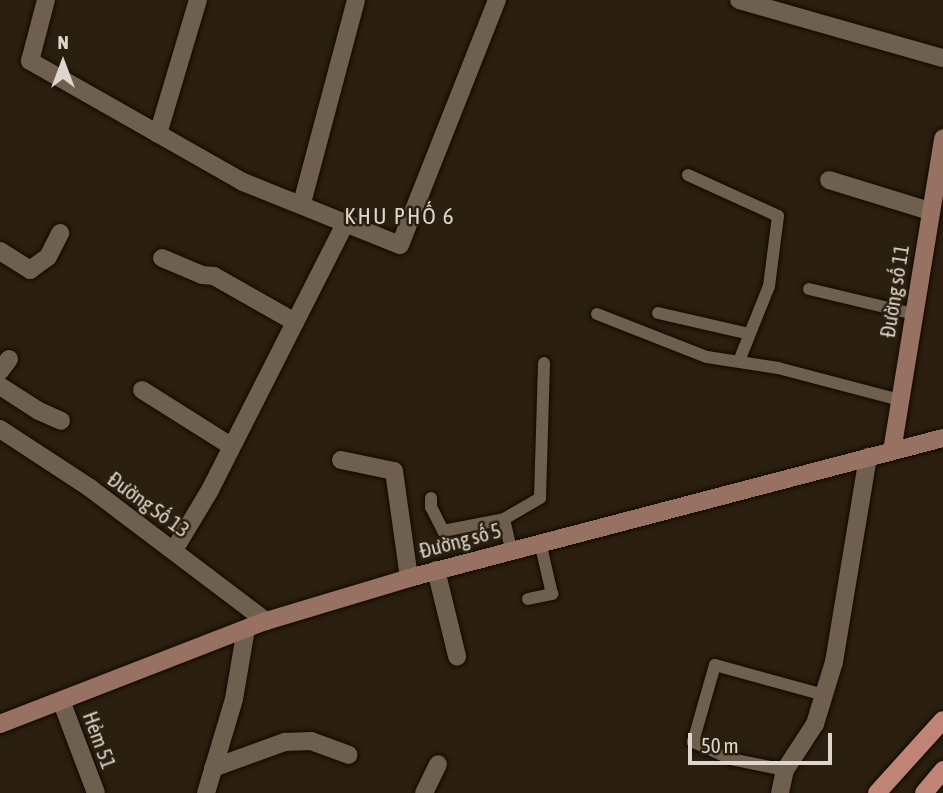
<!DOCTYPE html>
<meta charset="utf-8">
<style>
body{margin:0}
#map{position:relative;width:943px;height:793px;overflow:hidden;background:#2b1f0f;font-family:"Asap Condensed",sans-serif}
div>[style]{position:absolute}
.roads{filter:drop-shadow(0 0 2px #130800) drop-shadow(0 0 2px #130800)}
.lane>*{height:12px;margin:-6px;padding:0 6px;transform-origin:6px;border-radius:6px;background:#6e5f4e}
.street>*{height:18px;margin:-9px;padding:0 9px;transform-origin:9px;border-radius:9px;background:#6e5f4e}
.secondary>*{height:18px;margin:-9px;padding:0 9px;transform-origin:9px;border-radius:9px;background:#977162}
.primary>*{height:18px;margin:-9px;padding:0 9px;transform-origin:9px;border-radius:9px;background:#c08477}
span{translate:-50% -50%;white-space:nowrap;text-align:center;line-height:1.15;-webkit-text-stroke:5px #2b1f0f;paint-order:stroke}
.street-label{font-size:21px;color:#ded5cc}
.neighbourhood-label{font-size:23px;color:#ded5cc;letter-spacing:2px}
.north{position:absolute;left:28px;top:28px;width:70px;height:70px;-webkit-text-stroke:5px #2b1f0f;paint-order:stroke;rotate:0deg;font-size:19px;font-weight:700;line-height:28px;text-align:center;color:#ded5cc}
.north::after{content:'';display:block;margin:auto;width:24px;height:32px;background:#ded5cc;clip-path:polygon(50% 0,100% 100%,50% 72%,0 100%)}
.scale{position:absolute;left:688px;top:733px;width:144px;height:32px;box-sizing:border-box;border:4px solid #ded5cc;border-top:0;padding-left:9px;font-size:21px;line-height:24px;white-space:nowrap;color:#ded5cc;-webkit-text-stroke:5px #2b1f0f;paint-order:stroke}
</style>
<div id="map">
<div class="roads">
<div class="lane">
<i style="left:688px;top:175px;width:99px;rotate:24.5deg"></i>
<i style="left:778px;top:216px;width:71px;rotate:97.3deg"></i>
<i style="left:769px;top:286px;width:81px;rotate:111.8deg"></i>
<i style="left:809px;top:289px;width:108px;rotate:13.4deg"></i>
<i style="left:658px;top:313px;width:94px;rotate:12.9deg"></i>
<i style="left:597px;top:314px;width:118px;rotate:21.4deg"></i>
<i style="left:707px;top:357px;width:72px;rotate:8.8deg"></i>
<i style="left:778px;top:368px;width:126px;rotate:14.7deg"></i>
<i style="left:431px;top:498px;width:9px;rotate:90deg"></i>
<i style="left:431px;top:507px;width:27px;rotate:63deg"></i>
<i style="left:443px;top:531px;width:62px;rotate:-11.1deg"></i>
<i style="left:504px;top:519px;width:32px;rotate:77deg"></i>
<i style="left:504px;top:519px;width:42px;rotate:-30.3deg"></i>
<i style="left:540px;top:498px;width:135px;rotate:-88.3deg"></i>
<i style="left:528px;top:599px;width:25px;rotate:-12deg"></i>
<i style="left:552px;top:594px;width:53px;rotate:-103deg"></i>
<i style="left:785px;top:770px;width:55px;rotate:-168.5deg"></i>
<i style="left:731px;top:759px;width:42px;rotate:-155.9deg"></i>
<i style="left:693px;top:742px;width:80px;rotate:-74.1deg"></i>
<i style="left:715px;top:665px;width:113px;rotate:15.4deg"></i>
</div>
<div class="street">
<i style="left:46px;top:0;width:63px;rotate:104.7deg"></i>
<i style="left:30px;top:61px;width:245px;rotate:29.6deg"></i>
<i style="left:243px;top:182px;width:169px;rotate:21.9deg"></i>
<i style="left:400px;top:245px;width:264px;rotate:-68.4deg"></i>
<i style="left:739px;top:0;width:212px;rotate:15.9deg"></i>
<i style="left:158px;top:134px;width:140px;rotate:-73.4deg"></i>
<i style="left:829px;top:180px;width:106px;rotate:17.1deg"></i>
<i style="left:302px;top:203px;width:210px;rotate:-75.1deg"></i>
<i style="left:0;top:251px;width:36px;rotate:32deg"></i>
<i style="left:30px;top:270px;width:22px;rotate:-36deg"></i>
<i style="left:48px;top:257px;width:27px;rotate:-63deg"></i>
<i style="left:162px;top:258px;width:43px;rotate:23deg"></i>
<i style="left:202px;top:275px;width:12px;rotate:5deg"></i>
<i style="left:214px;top:276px;width:93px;rotate:29.6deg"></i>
<i style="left:0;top:371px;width:15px;rotate:-53deg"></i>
<i style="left:0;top:386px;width:46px;rotate:32.7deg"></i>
<i style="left:39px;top:411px;width:24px;rotate:24deg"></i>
<i style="left:142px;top:390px;width:105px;rotate:32.2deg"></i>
<i style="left:0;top:429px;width:108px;rotate:33.2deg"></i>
<i style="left:90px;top:488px;width:221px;rotate:37.1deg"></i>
<i style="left:341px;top:460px;width:54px;rotate:11.7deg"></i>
<i style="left:394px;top:471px;width:108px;rotate:82deg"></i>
<i style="left:174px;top:550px;width:70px;rotate:-59deg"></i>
<i style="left:210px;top:490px;width:301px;rotate:-63.1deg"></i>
<i style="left:436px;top:570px;width:89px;rotate:76.3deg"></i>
<i style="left:62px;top:703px;width:96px;rotate:69.3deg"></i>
<i style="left:213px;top:768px;width:77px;rotate:-19.9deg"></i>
<i style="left:285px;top:742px;width:26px;rotate:-2deg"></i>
<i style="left:311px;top:741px;width:40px;rotate:20.2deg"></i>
<i style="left:206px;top:793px;width:98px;rotate:-73.4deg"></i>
<i style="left:234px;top:699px;width:71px;rotate:-80.3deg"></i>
<i style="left:424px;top:793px;width:32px;rotate:-64deg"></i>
<i style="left:780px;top:793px;width:24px;rotate:-78deg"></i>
<i style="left:785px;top:770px;width:55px;rotate:-56.9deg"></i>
<i style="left:815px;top:724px;width:65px;rotate:-73deg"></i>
<i style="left:834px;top:662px;width:208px;rotate:-80.6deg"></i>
</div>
<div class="secondary">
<i style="left:892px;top:451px;width:317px;rotate:-80.7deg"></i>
<i style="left:0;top:724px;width:285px;rotate:-21.2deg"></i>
<i style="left:266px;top:621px;width:149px;rotate:-16.7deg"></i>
<i style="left:409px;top:578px;width:552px;rotate:-14.69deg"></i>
</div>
<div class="primary">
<i style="left:877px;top:793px;width:98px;rotate:-47.9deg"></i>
<i style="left:924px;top:793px;width:30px;rotate:-50deg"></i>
</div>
</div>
<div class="street-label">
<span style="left:894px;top:291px;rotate:-81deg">Đường số 11</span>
<span style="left:149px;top:504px;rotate:36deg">Đường Số 13</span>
<span style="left:460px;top:540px;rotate:-15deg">Đường số 5</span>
<span style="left:100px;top:740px;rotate:70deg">Hẻm 51</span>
</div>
<div class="neighbourhood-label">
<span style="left:400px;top:216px">KHU PHỐ 6</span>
</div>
<div class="north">N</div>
<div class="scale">50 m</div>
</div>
